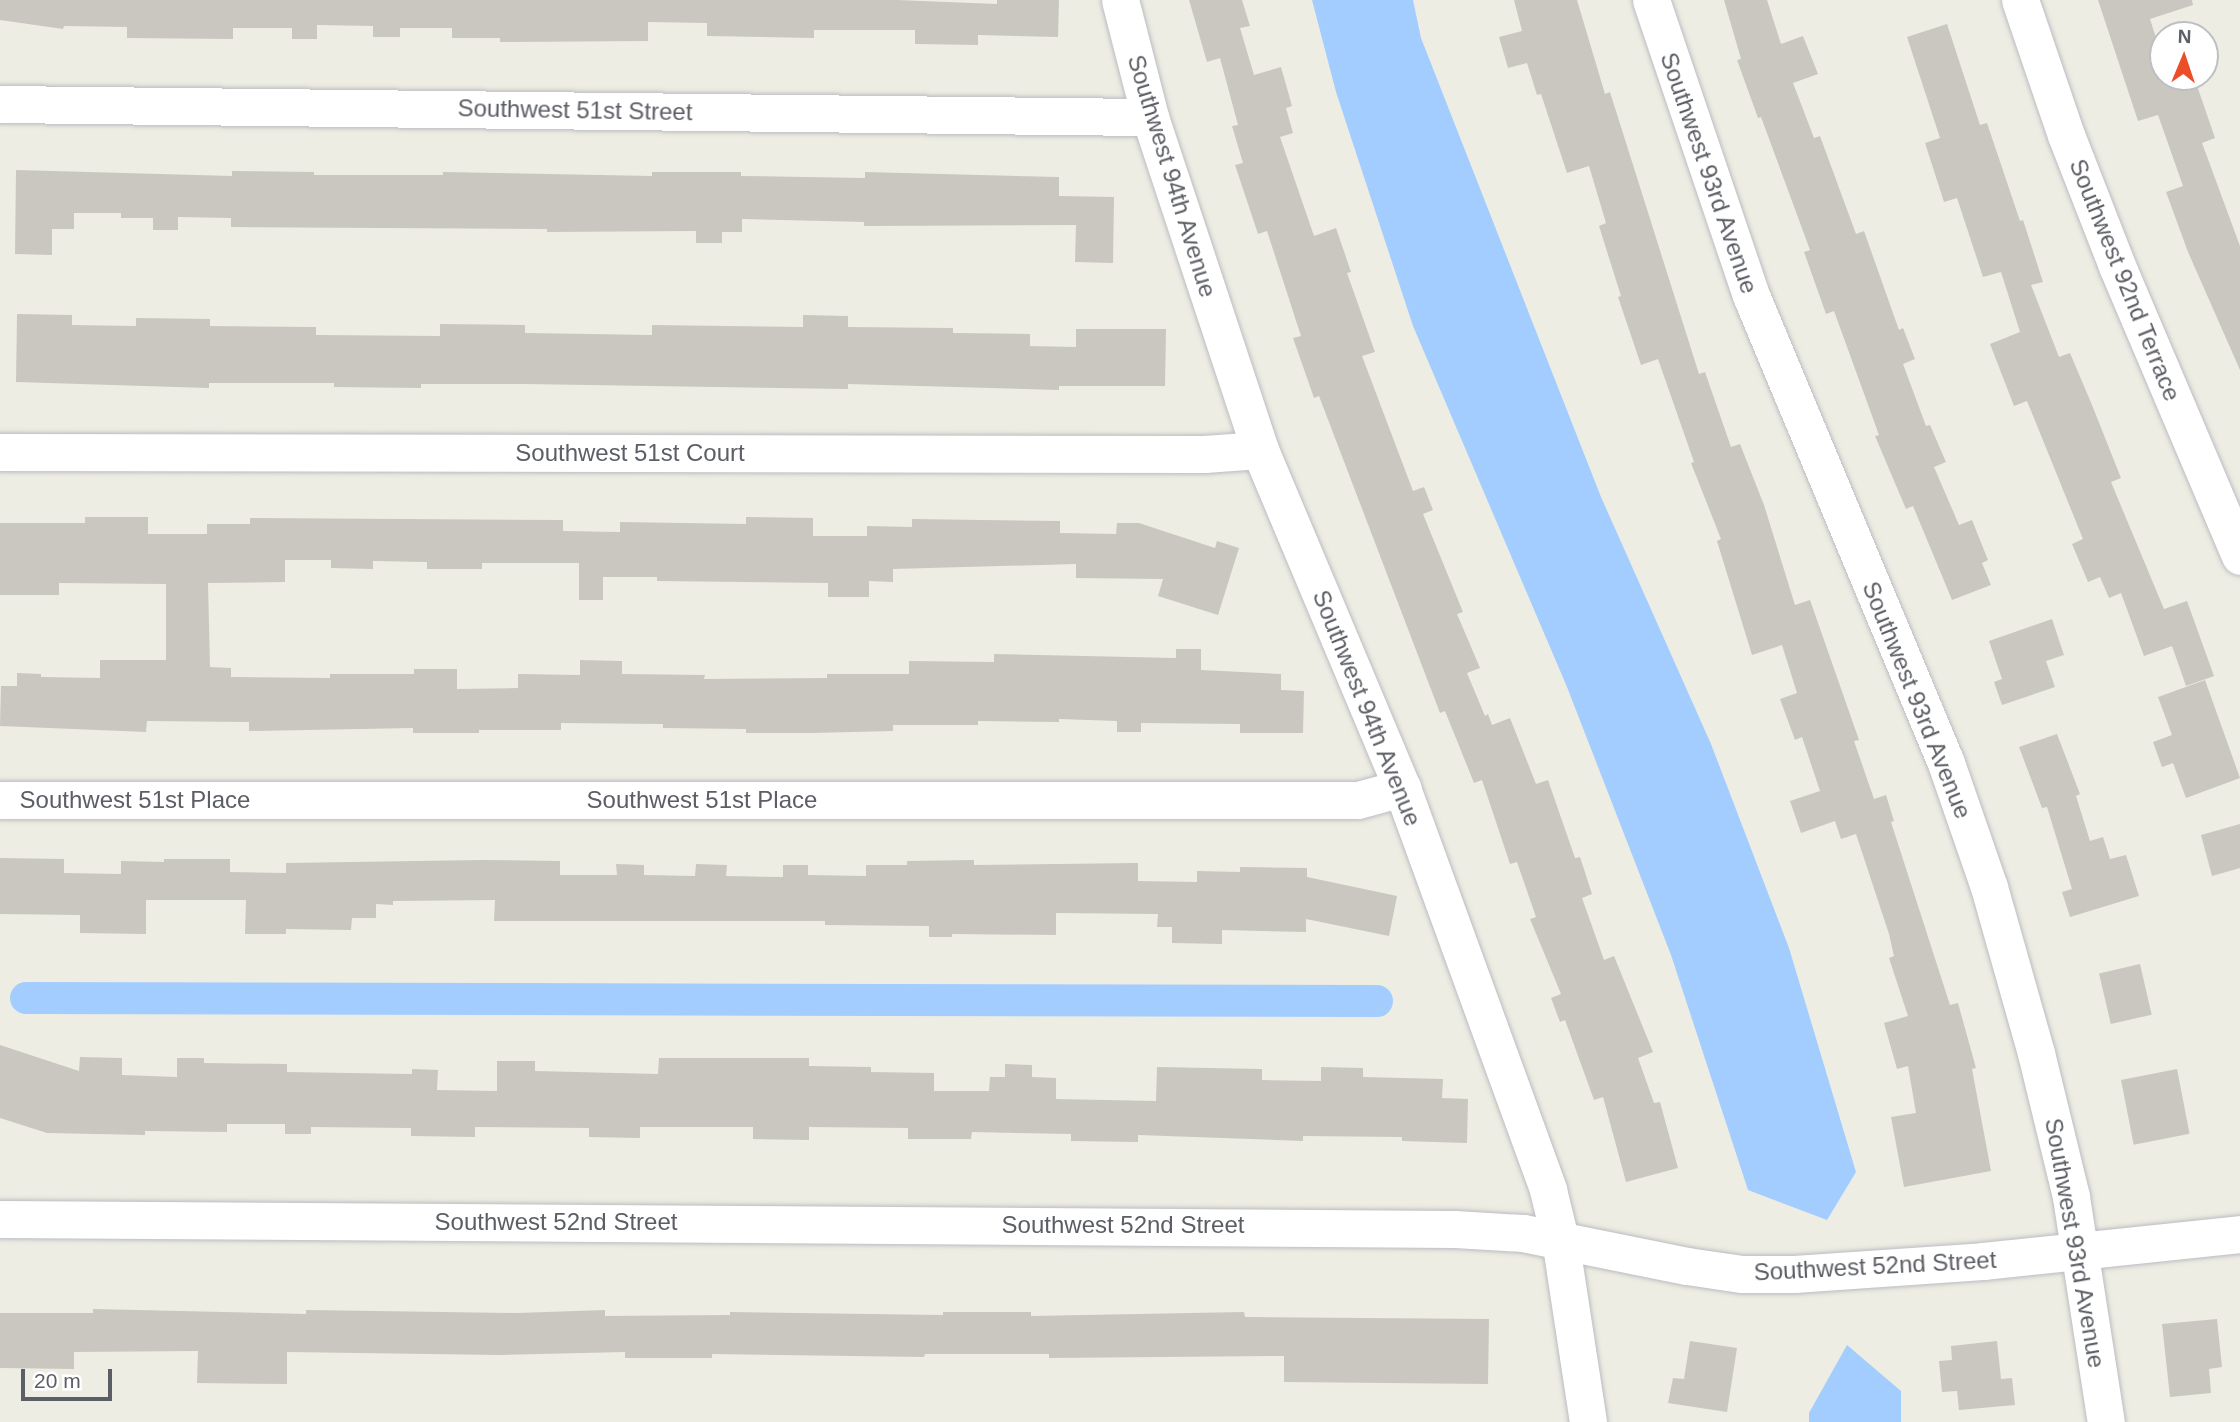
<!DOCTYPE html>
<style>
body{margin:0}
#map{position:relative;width:2240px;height:1422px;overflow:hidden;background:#eeede3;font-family:Arial,sans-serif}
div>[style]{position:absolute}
.water>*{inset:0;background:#a3cdff}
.canal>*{height:32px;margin:-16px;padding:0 16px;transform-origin:16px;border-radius:16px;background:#a3cdff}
.building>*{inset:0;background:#c9c7c0;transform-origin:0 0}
.roads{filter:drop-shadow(0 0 2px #bbbcc2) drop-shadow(0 0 2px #bbbcc2)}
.minor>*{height:37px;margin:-18.5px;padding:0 18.5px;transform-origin:18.5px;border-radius:18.5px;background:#fff}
span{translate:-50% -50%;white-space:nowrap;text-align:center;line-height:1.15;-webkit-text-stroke:6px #fff;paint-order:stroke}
.street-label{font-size:24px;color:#5b5e64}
.north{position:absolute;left:2149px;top:21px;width:70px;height:70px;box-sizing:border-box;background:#fff;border:2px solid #bdbfc1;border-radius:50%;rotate:2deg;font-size:19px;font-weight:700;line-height:28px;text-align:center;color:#5b5e64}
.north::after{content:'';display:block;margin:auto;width:24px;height:32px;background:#ed4e2a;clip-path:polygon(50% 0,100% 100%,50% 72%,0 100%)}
.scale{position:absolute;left:21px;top:1369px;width:91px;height:32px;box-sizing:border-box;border:4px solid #5b5e64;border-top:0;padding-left:9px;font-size:21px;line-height:24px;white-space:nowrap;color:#5b5e64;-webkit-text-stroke:5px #fff;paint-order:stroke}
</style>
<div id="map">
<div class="water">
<i style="clip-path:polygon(1312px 0,1413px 0,1421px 38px,1601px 497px,1711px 744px,1789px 948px,1856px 1172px,1827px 1220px,1748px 1190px,1671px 955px,1567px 687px,1413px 326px,1336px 92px)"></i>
<i style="clip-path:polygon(1847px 1345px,1901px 1391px,1901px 1422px,1809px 1422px,1809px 1413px)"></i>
</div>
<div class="canal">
<i style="left:26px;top:998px;width:1351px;rotate:0.13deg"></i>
</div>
<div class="building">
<i style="clip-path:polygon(0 0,897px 0,997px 4px,997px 0,1059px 0,1058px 37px,978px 35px,978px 45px,915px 44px,915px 30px,814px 30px,814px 38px,707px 36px,707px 23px,648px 22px,648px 41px,500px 42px,500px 38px,452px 38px,452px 28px,400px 28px,400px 37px,373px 37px,373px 26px,317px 25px,317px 39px,292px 39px,292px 28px,233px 28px,233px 39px,127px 38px,127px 27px,64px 26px,63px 29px,0 20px)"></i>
<i style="clip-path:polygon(1189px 0,1242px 0,1250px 26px,1240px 28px,1254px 75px,1281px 67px,1292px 106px,1286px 108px,1293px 133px,1280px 137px,1314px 236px,1336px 228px,1351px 272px,1347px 273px,1375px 352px,1362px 356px,1413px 491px,1424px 487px,1433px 510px,1423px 514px,1463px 612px,1457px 614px,1480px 668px,1467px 673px,1485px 716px,1488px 714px,1492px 725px,1510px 718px,1536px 784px,1548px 780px,1575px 858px,1580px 857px,1592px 894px,1582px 898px,1604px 960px,1614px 956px,1653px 1052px,1638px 1058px,1654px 1103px,1660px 1102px,1678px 1168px,1626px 1182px,1603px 1097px,1594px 1100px,1565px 1020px,1560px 1022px,1551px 998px,1561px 994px,1530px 919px,1536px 917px,1517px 862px,1510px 864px,1482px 780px,1474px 783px,1445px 711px,1440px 713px,1319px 396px,1314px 398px,1293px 338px,1301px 336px,1267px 231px,1258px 234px,1235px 165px,1243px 163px,1232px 126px,1238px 125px,1220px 58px,1207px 62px)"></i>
<i style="clip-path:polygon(1514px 0,1577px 0,1605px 94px,1610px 92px,1699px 374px,1705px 372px,1731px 447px,1740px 444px,1764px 505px,1795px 605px,1810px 600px,1859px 740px,1854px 741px,1874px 799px,1886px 795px,1894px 821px,1891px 822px,1950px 1005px,1958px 1003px,1976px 1068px,1972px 1069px,1991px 1171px,1904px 1187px,1891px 1117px,1916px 1113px,1908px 1066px,1897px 1069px,1884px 1023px,1908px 1016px,1889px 958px,1894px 956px,1889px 934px,1856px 834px,1841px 839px,1835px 821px,1801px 833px,1790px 801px,1820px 791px,1802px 737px,1795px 740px,1780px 699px,1797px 693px,1782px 645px,1752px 655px,1717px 541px,1721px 539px,1691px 463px,1694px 462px,1658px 359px,1641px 365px,1618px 297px,1621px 296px,1599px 226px,1606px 223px,1589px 166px,1567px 173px,1541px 94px,1537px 95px,1527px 63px,1508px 68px,1499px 37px,1522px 31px)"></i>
<i style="clip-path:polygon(1724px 0,1767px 0,1781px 44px,1803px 36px,1818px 74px,1793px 83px,1814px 138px,1820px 136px,1856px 234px,1864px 231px,1899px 330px,1903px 328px,1915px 359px,1903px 364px,1926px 426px,1930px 425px,1946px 462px,1934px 467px,1959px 525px,1972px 520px,1988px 560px,1982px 563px,1991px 585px,1952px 600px,1913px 506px,1906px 509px,1875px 436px,1879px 435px,1834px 311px,1826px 314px,1804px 252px,1810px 250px,1761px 117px,1758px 118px,1737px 60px,1741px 59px)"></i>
<i style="clip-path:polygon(2098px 0,2192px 0,2193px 5px,2150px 19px,2163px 60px,2163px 77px,2194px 77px,2215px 138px,2202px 143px,2240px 246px,2240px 370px,2188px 252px,2166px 192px,2183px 186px,2158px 115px,2138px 121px)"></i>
<i style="clip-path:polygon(1947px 24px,1980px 125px,1987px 123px,2020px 221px,2023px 220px,2043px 282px,2031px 285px,2059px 357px,2070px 353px,2092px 405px,2121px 478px,2111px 482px,2164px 609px,2187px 601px,2214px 676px,2186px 686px,2172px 646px,2144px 656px,2121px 593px,2109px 598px,2100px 577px,2088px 582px,2072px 544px,2083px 539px,2027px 401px,2014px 406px,1990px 344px,2020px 332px,2001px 272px,1983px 277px,1957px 198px,1944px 202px,1925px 143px,1940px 138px,1907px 37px)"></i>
<i style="clip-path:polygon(16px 170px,232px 176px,232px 171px,314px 172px,314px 175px,443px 175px,443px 172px,652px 176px,652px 172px,741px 172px,741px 176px,865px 178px,865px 172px,1059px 177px,1059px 196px,1114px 197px,1113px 263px,1075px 262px,1076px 225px,864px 226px,864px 222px,742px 219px,742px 232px,722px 232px,722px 243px,696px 243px,696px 231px,547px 232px,547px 229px,231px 227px,231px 218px,178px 217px,178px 230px,153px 230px,153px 218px,121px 218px,121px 213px,74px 213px,74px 229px,52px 229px,52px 255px,15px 254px)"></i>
<i style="clip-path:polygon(17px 314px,72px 315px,72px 325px,136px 326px,136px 318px,210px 319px,210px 326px,316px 327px,316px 335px,440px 336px,440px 324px,525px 325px,525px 333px,652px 335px,652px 325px,803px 327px,803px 315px,848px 316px,848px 327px,953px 328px,953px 333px,1030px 334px,1030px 346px,1076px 347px,1076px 329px,1166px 329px,1165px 386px,1059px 386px,1059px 390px,848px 384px,848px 389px,525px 384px,421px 384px,421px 388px,334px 387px,334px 383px,209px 383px,209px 388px,16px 382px)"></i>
<i style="clip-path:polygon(85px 517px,148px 517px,148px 534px,207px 534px,207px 524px,250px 524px,250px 518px,563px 520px,563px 531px,620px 532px,620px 522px,746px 524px,746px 517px,813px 518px,813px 536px,867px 536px,867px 526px,912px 527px,912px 519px,1060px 521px,1060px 533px,1116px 534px,1117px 523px,1139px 523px,1215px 548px,1217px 541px,1239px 548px,1218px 615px,1158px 596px,1163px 579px,1076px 578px,1076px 564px,893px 569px,893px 582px,869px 581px,869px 597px,828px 597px,828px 583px,657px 581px,657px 577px,603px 577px,603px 600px,579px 600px,579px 563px,482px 563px,482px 569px,427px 569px,427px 562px,373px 561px,373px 569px,331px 568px,331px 560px,285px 560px,285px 582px,208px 583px,210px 667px,231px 668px,231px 677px,330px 678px,330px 674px,414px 674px,414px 669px,457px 669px,457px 689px,518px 688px,518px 674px,580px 675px,580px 660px,622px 661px,622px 674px,705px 675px,704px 679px,827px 678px,827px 674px,909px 674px,909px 661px,994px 662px,994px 654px,1176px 658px,1176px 649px,1201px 649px,1201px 670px,1281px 674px,1281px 690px,1304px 691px,1303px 733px,1240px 733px,1240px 724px,1141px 723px,1141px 732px,1117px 732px,1117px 721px,1059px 719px,1059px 722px,978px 721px,978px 725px,893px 725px,893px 731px,812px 733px,746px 733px,746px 729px,663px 728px,663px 724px,561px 723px,561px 730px,479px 730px,479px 733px,413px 733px,413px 728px,249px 731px,249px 722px,147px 721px,146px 732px,0 726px,1px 686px,17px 686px,17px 673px,41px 674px,41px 677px,100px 678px,100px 660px,166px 660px,166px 584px,59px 583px,59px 595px,0 595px,0 523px,85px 523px)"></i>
<i style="clip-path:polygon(2052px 619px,2064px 655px,2046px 661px,2055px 687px,2002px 705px,1994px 682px,2002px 679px,1989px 641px)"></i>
<i style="clip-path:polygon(2205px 680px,2240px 778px,2186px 798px,2173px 763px,2162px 767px,2153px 742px,2172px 735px,2158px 697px)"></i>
<i style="clip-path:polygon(2057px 734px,2080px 794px,2076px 796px,2090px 841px,2103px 837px,2110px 859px,2126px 855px,2139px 896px,2070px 917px,2062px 892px,2072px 889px,2047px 807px,2042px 808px,2019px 747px)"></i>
<i style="clip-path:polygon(2240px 824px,2240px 868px,2212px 876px,2201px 835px)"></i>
<i style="clip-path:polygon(0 858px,64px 859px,64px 873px,121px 874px,121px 861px,164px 862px,164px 859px,230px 859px,230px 872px,286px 873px,286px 863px,481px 860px,560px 861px,560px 875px,617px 875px,616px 864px,644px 865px,644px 875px,695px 876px,696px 864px,727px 865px,726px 876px,783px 877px,783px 865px,808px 865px,808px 875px,866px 876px,866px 865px,907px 865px,907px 861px,974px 860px,974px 865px,1138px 863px,1138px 881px,1197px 882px,1197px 871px,1240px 872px,1240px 867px,1307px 868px,1307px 877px,1397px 896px,1389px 936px,1306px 919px,1306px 932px,1222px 930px,1222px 944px,1172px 943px,1172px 927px,1157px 927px,1158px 914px,1056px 913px,1056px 935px,952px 934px,952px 937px,929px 937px,929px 926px,825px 925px,825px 921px,494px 921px,495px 900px,393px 901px,393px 905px,376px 904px,376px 918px,352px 918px,351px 930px,286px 929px,286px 934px,245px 934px,246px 900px,146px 900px,146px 934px,80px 933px,80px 915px,0 914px)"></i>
<i style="left:2140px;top:964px;width:52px;height:42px;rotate:77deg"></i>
<i style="clip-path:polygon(0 1045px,79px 1071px,80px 1057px,122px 1058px,122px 1075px,177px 1077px,177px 1058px,204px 1058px,204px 1063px,287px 1064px,287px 1072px,412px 1074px,412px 1069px,438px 1070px,437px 1090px,497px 1091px,497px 1061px,535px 1061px,535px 1071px,658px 1074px,659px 1058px,809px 1058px,809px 1066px,871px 1067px,871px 1072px,934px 1073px,934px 1091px,989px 1091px,990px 1077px,1005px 1077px,1005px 1064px,1032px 1065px,1032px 1077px,1056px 1078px,1056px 1099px,1156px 1101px,1157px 1067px,1262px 1069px,1262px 1080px,1321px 1081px,1321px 1067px,1363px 1068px,1363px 1077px,1443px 1079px,1442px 1098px,1468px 1099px,1467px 1143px,1402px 1141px,1402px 1137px,1303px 1136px,1303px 1141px,1138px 1135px,1138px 1142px,1071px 1141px,1071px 1134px,972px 1132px,971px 1139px,908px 1139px,908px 1128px,809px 1127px,809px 1140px,753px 1139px,753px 1127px,640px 1127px,640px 1138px,589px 1137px,589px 1128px,475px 1127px,475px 1137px,411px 1136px,411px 1128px,311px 1127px,311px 1134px,285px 1134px,285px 1124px,227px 1124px,227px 1132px,145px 1131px,145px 1135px,47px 1133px,0 1118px)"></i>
<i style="left:2177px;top:1069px;width:66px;height:57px;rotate:79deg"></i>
<i style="clip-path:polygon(93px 1309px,306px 1314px,306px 1310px,517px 1313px,605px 1310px,605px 1316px,730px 1315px,730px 1312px,943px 1315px,943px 1312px,1031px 1312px,1031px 1316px,1244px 1312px,1245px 1317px,1489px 1319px,1488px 1384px,1284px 1382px,1284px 1356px,1049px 1358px,1049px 1354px,925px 1354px,924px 1357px,712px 1354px,712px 1358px,625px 1358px,625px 1352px,500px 1355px,287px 1352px,287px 1384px,197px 1383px,198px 1351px,74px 1352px,74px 1369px,0 1368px,0 1313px,93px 1313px)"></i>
<i style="clip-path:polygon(2217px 1319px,2222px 1367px,2209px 1369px,2211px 1393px,2170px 1397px,2162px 1324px)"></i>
<i style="clip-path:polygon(1690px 1341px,1737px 1348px,1727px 1412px,1668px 1403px,1673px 1378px,1684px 1379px)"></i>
<i style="clip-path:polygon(1997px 1341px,2001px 1379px,2012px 1378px,2015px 1405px,1959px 1410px,1957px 1391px,1942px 1392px,1939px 1361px,1952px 1360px,1951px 1346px)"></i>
</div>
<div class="roads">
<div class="minor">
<i style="left:1120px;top:0;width:121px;rotate:75.6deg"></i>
<i style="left:1150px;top:117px;width:351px;rotate:71.7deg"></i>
<i style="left:1260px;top:450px;width:367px;rotate:67.2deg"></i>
<i style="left:1402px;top:788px;width:428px;rotate:70deg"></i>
<i style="left:1548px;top:1190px;width:50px;rotate:76.2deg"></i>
<i style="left:1560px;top:1239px;width:185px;rotate:81.3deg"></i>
<i style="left:1651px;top:0;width:309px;rotate:71.3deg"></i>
<i style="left:1750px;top:293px;width:509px;rotate:67.36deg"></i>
<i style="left:1946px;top:763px;width:131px;rotate:70.9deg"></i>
<i style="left:1989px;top:887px;width:173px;rotate:74.2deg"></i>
<i style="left:2036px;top:1053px;width:148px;rotate:76.3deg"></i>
<i style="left:2071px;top:1197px;width:228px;rotate:81.2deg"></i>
<i style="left:2020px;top:0;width:143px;rotate:71.2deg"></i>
<i style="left:2066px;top:135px;width:141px;rotate:68.7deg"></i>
<i style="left:2117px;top:266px;width:315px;rotate:67deg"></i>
<i style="left:0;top:104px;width:1150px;rotate:0.65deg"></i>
<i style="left:0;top:452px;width:1204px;rotate:0.1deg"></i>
<i style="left:1204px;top:454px;width:56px;rotate:-4.1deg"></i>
<i style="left:0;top:800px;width:1358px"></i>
<i style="left:1358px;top:800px;width:46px;rotate:-15.3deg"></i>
<i style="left:0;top:1219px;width:1455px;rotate:0.39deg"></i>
<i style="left:1455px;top:1229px;width:68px;rotate:3.4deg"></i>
<i style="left:1523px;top:1233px;width:167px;rotate:11.4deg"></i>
<i style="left:1687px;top:1266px;width:56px;rotate:8.3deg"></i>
<i style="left:1742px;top:1274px;width:52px"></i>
<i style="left:1794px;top:1274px;width:189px;rotate:-3.9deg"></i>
<i style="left:1983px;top:1261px;width:258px;rotate:-6deg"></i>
</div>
</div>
<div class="street-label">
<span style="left:575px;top:110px;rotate:1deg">Southwest 51st Street</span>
<span style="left:1709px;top:173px;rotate:71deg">Southwest 93rd Avenue</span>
<span style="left:1172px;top:176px;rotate:73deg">Southwest 94th Avenue</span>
<span style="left:2125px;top:280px;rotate:68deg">Southwest 92nd Terrace</span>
<span style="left:630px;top:453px">Southwest 51st Court</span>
<span style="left:1917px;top:700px;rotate:68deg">Southwest 93rd Avenue</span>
<span style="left:1367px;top:708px;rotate:68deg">Southwest 94th Avenue</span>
<span style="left:135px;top:800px">Southwest 51st Place</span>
<span style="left:702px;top:800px">Southwest 51st Place</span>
<span style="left:556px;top:1222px">Southwest 52nd Street</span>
<span style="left:1123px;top:1225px">Southwest 52nd Street</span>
<span style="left:2075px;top:1243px;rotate:80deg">Southwest 93rd Avenue</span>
<span style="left:1875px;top:1266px;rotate:-3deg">Southwest 52nd Street</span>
</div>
<div class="north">N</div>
<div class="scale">20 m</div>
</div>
